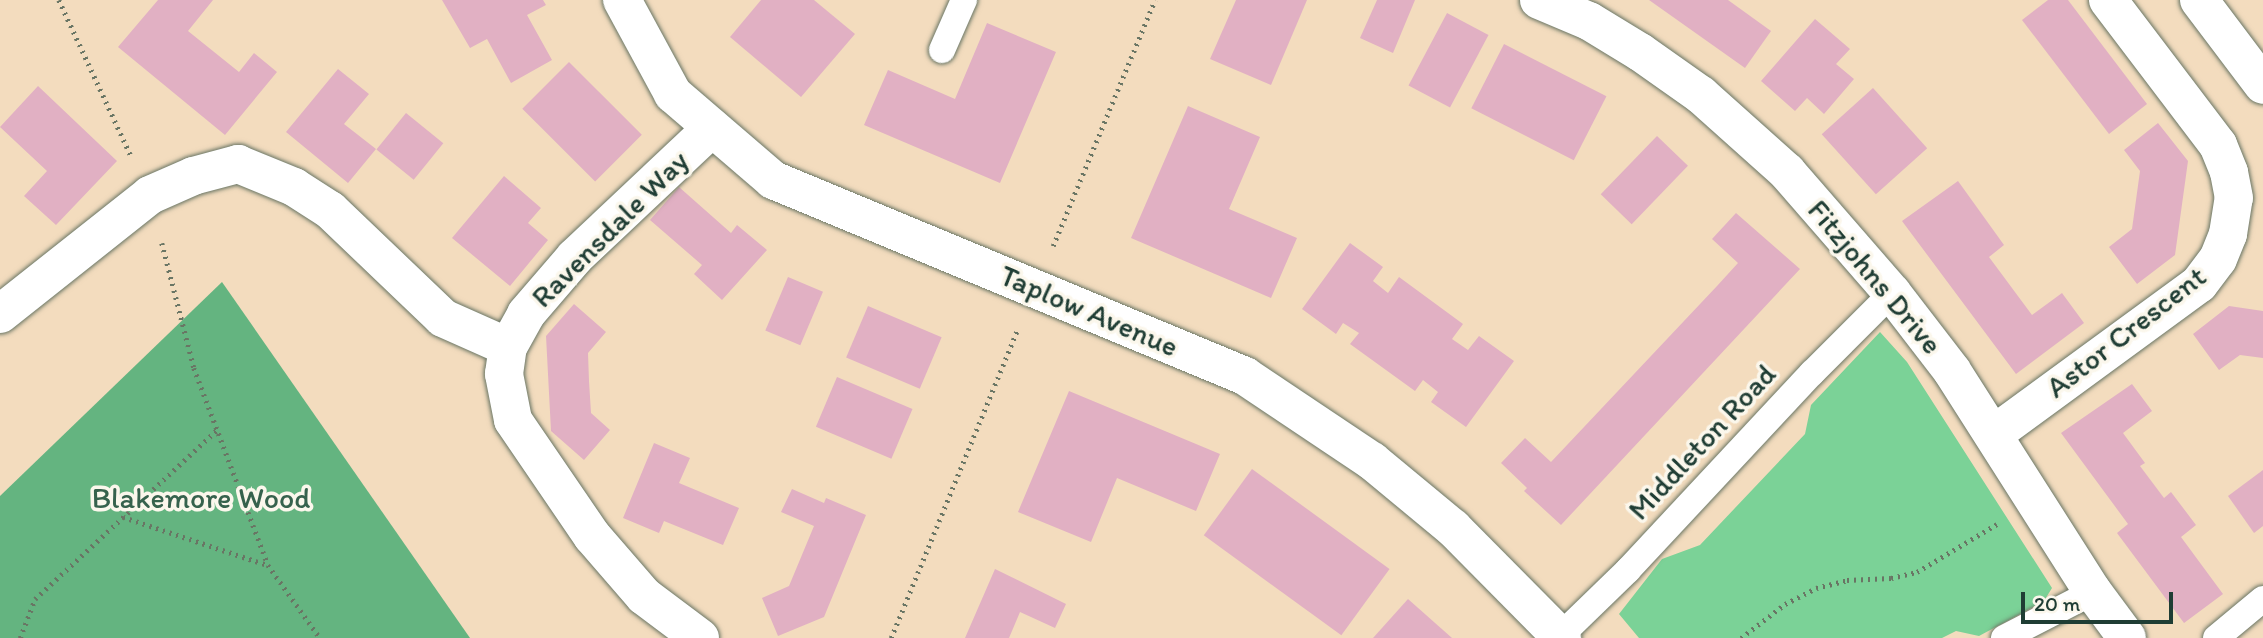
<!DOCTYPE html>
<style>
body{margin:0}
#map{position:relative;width:2263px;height:638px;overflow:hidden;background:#f3dcbe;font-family:Itim,sans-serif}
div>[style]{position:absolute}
.green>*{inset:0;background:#7bd297}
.forest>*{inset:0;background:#64b480}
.building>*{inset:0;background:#e1b0c3;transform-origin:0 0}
.path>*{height:4.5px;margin-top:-2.25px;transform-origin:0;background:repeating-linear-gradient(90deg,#697564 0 2px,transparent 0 7px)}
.roads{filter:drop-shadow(0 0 2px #697564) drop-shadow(0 0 2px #697564)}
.lane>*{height:26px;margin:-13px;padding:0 13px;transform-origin:13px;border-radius:13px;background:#fff}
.street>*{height:38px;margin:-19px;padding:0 19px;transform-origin:19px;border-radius:19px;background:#fff}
.secondary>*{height:38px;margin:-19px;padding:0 19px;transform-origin:19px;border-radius:19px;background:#fff}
span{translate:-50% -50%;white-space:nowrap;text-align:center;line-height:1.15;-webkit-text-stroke:7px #fbf7ec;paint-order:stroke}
.street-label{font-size:30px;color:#1f3d34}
.park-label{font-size:30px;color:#36624d}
.scale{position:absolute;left:2021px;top:592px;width:152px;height:32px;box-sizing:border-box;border:4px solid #1f3d34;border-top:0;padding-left:9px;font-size:21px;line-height:24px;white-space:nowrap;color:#1f3d34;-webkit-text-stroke:5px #fbf7ec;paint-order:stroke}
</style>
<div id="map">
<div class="green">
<i style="clip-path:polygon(1880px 332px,1907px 362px,2052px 588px,2044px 601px,1979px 636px,1956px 631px,1942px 638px,1639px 638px,1619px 614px,1662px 559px,1700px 545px,1805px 434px,1811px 405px)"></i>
</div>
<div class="forest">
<i style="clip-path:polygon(222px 282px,470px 638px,0 638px,0 496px)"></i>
</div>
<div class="building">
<i style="clip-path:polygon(158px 0,213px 0,188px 31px,239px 72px,254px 53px,277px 72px,225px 135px,118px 47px)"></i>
<i style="clip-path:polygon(442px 0,543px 0,546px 5px,527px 15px,552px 60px,511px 83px,487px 39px,470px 48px)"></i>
<i style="clip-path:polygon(761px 0,814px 0,855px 34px,801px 97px,730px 37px)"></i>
<i style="clip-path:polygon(1236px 0,1307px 0,1271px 85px,1210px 59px)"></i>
<i style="clip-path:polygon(1377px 0,1415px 0,1393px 53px,1360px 38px)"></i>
<i style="clip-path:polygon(1649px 0,1728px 0,1771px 31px,1745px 68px)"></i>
<i style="clip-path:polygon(2048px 0,2068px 0,2147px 104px,2109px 134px,2022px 20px)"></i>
<i style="left:1447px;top:13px;width:47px;height:82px;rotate:28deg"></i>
<i style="clip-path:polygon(1815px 19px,1850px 49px,1836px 64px,1854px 79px,1824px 114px,1807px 98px,1795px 111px,1761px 81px)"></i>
<i style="clip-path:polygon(987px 23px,1056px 52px,1000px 183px,864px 125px,888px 70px,955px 99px)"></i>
<i style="left:1504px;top:44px;width:115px;height:72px;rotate:27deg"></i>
<i style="left:569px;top:62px;width:103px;height:66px;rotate:45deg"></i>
<i style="clip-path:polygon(338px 69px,369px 94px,344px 124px,376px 149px,348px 183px,286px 132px)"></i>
<i style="clip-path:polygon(38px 86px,117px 161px,56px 225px,24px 196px,47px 171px,0 127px)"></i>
<i style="left:1873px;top:88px;width:81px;height:69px;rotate:48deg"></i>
<i style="clip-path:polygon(1188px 106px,1260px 137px,1229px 209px,1297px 238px,1271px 298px,1131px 238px)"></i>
<i style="left:406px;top:113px;width:48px;height:47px;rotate:39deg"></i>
<i style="clip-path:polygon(2158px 123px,2188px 161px,2175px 255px,2137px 284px,2109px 247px,2132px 229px,2140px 171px,2124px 150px)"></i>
<i style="left:1657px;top:136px;width:43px;height:81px;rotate:44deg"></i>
<i style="clip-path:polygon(504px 176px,541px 208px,528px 223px,548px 240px,510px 286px,452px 238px)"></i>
<i style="clip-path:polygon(1958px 181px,2004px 245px,1989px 257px,2032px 315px,2062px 293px,2084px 323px,2016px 374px,1902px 221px)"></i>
<i style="clip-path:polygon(679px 187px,731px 233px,737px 225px,767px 250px,722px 300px,694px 274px,702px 265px,650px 220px)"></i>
<i style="clip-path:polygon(1736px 213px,1800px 269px,1561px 525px,1524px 491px,1527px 488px,1501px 463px,1525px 438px,1551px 462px,1717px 286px,1738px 263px,1712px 239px)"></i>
<i style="clip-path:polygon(1350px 243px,1383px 267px,1373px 281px,1388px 293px,1399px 277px,1463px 324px,1452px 339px,1468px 350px,1479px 336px,1514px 361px,1466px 427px,1431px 402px,1438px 392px,1423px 380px,1415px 391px,1350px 344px,1359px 333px,1343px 323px,1336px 334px,1302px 309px)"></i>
<i style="left:788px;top:277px;width:38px;height:58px;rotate:23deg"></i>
<i style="clip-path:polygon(574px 304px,606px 332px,588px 353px,589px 381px,591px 413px,610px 430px,584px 460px,551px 431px,546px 336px)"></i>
<i style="left:868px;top:306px;width:80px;height:56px;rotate:23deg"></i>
<i style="clip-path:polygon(2229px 306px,2263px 311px,2263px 358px,2240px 355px,2219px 370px,2193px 334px)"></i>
<i style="left:837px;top:377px;width:82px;height:54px;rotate:23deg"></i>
<i style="clip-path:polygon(2132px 384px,2152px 411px,2123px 433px,2145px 463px,2140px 466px,2164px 498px,2171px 492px,2196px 525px,2181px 537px,2223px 594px,2184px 623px,2117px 533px,2128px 524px,2061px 433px)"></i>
<i style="clip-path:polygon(1069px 391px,1220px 454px,1196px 511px,1117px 478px,1091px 542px,1018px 512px)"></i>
<i style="clip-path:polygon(654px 443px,690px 458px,679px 483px,739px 508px,723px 545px,664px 521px,659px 533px,623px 518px)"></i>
<i style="left:1252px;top:469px;width:170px;height:82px;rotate:36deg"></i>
<i style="clip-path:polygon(2263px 470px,2263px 526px,2254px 533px,2228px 496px)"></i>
<i style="clip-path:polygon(792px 489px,824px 503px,826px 498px,866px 515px,824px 617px,778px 636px,762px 598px,789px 586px,814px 526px,781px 512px)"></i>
<i style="clip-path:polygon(995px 569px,1066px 604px,1055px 628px,1020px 612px,1009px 638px,965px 638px)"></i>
<i style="clip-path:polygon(1408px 599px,1452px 638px,1373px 638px)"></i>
</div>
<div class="path">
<i style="left:59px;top:0;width:172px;rotate:65.2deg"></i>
<i style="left:162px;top:243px;width:129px;rotate:75.6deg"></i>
<i style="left:194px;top:368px;width:210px;rotate:69.4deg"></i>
<i style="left:268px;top:565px;width:90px;rotate:54.5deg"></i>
<i style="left:1053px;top:246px;width:266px;rotate:-67.5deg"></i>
<i style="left:123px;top:517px;width:152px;rotate:18.4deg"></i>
<i style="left:20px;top:638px;width:42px;rotate:-69deg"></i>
<i style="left:35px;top:599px;width:248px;rotate:-42.9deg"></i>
<i style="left:891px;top:638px;width:332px;rotate:-67.7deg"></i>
<i style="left:1741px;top:638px;width:56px;rotate:-37.7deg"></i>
<i style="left:1785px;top:604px;width:35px;rotate:-27deg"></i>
<i style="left:1816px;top:588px;width:32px;rotate:-14deg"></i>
<i style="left:1847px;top:580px;width:44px;rotate:-2.6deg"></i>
<i style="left:1891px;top:578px;width:27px;rotate:-13deg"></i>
<i style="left:1917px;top:572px;width:93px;rotate:-31deg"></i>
</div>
<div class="roads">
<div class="lane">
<i style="left:942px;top:50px;width:55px;rotate:-66.3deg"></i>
<i style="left:1560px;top:636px;width:95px;rotate:-44.1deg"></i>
<i style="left:1628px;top:570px;width:270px;rotate:-47deg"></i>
<i style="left:1812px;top:373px;width:113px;rotate:-45deg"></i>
<i style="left:2004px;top:638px;width:100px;rotate:-27.3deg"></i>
<i style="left:2216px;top:638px;width:61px;rotate:-39.7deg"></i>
</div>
<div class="street">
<i style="left:622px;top:0;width:107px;rotate:61.5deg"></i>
<i style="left:673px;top:94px;width:132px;rotate:40.7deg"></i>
<i style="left:773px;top:180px;width:511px;rotate:22.55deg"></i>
<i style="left:1245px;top:376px;width:153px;rotate:33.8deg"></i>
<i style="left:1372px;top:461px;width:105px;rotate:39.6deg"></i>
<i style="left:1453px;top:528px;width:155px;rotate:45.3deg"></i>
<i style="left:1539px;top:0;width:54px;rotate:22.8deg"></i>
<i style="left:1589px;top:21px;width:60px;rotate:31.3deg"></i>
<i style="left:1640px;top:52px;width:75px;rotate:35.2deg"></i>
<i style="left:1701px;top:95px;width:115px;rotate:41.8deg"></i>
<i style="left:1787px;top:172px;width:160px;rotate:49deg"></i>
<i style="left:1892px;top:293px;width:98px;rotate:52.4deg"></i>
<i style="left:1952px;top:371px;width:262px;rotate:57.5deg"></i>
<i style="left:2093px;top:592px;width:57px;rotate:53.5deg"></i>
<i style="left:0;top:314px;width:191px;rotate:-38.4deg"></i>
<i style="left:150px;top:195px;width:47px;rotate:-23.8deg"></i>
<i style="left:193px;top:176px;width:47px;rotate:-14.9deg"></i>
<i style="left:238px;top:164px;width:61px;rotate:22.3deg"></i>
<i style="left:294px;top:187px;width:43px;rotate:32.6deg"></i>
<i style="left:330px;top:210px;width:156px;rotate:43.7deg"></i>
<i style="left:443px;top:318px;width:71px;rotate:24deg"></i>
<i style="left:1994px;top:434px;width:254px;rotate:-36.2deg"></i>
<i style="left:2199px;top:284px;width:31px;rotate:-53deg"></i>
<i style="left:2218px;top:259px;width:27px;rotate:-68deg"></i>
<i style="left:2228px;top:234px;width:36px;rotate:-81deg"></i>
<i style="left:2234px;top:198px;width:26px;rotate:-101deg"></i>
<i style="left:2229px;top:172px;width:29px;rotate:-112deg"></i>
<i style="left:2218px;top:145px;width:182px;rotate:-127.2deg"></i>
<i style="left:700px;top:638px;width:70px;rotate:-143.1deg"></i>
<i style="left:644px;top:596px;width:79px;rotate:-130.9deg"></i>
<i style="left:592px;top:536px;width:140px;rotate:-124.3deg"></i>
<i style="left:513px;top:420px;width:47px;rotate:-101.1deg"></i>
<i style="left:504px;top:374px;width:27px;rotate:-82deg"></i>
<i style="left:508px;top:347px;width:38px;rotate:-61deg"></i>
<i style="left:526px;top:314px;width:75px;rotate:-49.3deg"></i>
<i style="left:575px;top:257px;width:188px;rotate:-43.3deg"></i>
</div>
<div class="secondary">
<i style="left:2199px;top:0;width:106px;rotate:53deg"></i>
</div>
</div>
<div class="street-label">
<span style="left:610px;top:229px;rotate:-45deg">Ravensdale Way</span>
<span style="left:1875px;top:277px;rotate:50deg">Fitzjohns Drive</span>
<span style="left:1089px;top:311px;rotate:23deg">Taplow Avenue</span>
<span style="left:2126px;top:332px;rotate:-38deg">Astor Crescent</span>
<span style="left:1702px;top:442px;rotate:-47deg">Middleton Road</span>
</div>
<div class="park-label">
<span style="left:201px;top:498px">Blakemore Wood</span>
</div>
<div class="scale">20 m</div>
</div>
